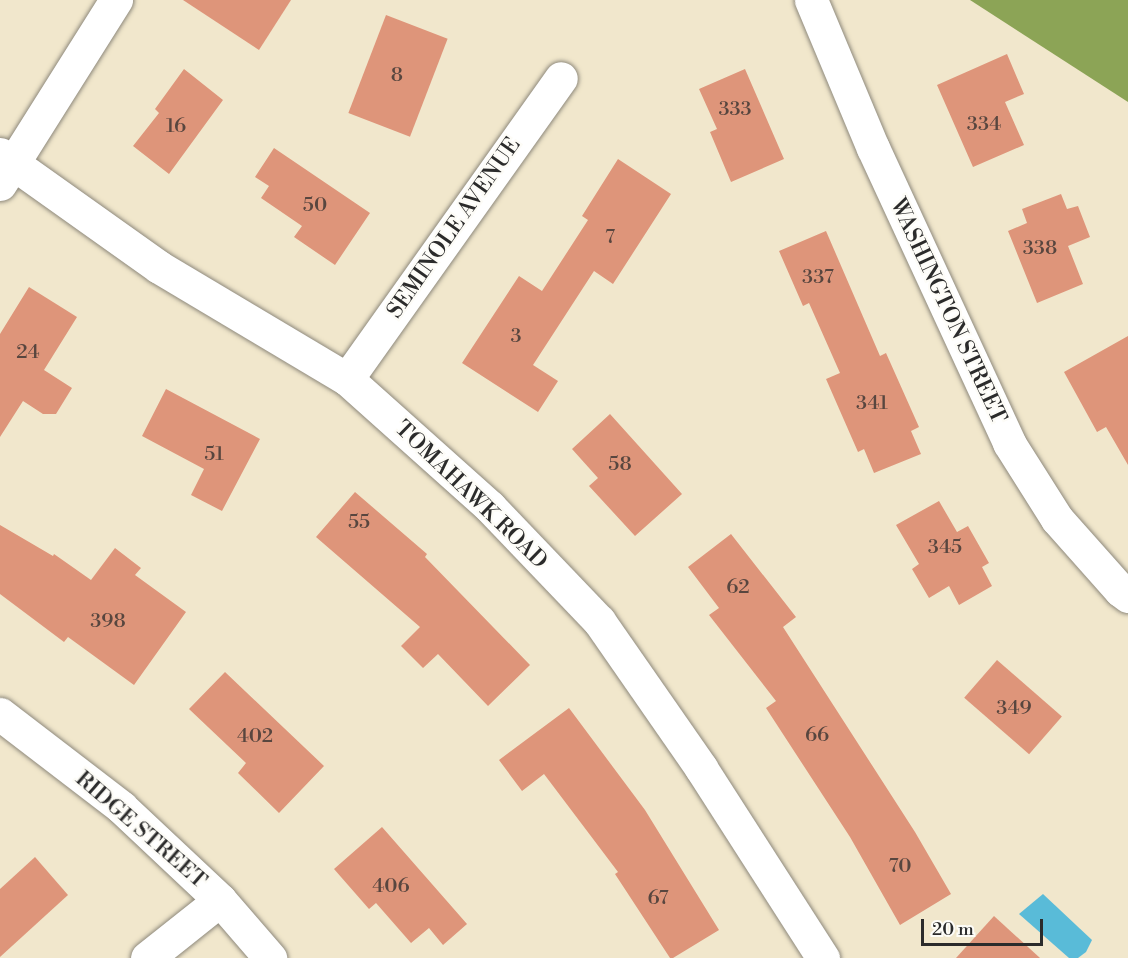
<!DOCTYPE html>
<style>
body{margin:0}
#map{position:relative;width:1128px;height:958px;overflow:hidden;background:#f1e7cc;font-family:"Libre Bodoni",serif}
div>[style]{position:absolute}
.forest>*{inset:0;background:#8ca456}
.water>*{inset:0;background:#59bbd8}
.building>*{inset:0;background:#de957a;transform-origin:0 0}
.roads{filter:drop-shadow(0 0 2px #8e897c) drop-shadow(0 0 2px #8e897c)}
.minor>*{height:33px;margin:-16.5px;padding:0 16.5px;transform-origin:16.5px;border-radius:16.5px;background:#fff}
.tertiary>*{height:33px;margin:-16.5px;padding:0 16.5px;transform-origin:16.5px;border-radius:16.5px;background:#fff}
span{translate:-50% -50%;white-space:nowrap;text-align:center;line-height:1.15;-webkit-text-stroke:4.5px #fdfcf7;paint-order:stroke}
.number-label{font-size:20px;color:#58463f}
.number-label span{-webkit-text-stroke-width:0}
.street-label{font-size:22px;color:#2b2b2b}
.scale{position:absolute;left:921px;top:919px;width:122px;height:27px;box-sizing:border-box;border:3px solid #2b2b2b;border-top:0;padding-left:8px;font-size:18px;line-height:21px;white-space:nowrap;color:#2b2b2b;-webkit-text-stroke:4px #fdfcf7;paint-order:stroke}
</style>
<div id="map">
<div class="forest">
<i style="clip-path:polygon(970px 0,1128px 0,1128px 102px)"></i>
</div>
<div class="water">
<i style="clip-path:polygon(1043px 894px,1092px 940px,1086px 952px,1078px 958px,1069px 958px,1019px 914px)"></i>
</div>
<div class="building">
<i style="clip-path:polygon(183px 0,291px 0,259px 50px)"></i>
<i style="left:386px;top:15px;width:66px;height:105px;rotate:21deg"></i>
<i style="clip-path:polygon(1007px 54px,1024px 94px,1005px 102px,1024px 145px,973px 167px,937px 85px)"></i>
<i style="clip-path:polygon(184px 69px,223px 100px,169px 174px,133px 146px,159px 113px,155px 109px)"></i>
<i style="clip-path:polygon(745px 69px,784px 159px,731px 182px,710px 132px,717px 129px,699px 89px)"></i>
<i style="clip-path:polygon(274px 148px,370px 213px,335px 265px,294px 237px,302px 226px,261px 198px,269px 186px,255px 177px)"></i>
<i style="clip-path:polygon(618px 159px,671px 194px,613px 284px,594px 271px,533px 365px,558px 381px,538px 412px,462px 363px,519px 276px,542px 291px,588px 220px,582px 216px)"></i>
<i style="clip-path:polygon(1061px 194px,1067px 209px,1078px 206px,1090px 237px,1068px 246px,1083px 284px,1037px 303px,1008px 231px,1027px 223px,1022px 209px)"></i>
<i style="clip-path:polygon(826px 231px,880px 356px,886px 353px,919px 427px,911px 431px,921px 454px,874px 473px,864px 449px,858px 452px,826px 379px,840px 373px,809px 303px,803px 306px,779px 251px)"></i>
<i style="clip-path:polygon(29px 287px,77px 317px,44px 370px,72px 388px,56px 414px,43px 414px,23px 401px,0 437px,0 334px)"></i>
<i style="clip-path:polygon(1128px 336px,1128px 465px,1106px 427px,1097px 432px,1064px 372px)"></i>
<i style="clip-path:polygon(166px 389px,260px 439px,222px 511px,191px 495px,204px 469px,142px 436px)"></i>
<i style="clip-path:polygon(610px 414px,682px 494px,635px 536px,589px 486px,598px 478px,572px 449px)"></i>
<i style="clip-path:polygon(355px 492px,427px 554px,425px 557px,530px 665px,488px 706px,438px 654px,423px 668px,401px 646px,420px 627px,316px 537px)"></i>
<i style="clip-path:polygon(939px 501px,957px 532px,968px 526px,989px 563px,982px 567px,992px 586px,959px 605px,949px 586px,929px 598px,912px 569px,919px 564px,896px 525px)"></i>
<i style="clip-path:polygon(0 525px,53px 556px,54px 554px,91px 580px,115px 548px,141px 568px,135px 575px,186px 612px,134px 685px,68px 637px,64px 642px,0 594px)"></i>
<i style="clip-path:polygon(731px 534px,796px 617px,783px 627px,915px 832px,951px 894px,900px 925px,850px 837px,766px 708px,776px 701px,709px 615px,719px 608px,688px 567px)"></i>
<i style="left:997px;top:660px;width:86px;height:50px;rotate:41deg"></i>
<i style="clip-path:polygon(225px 672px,324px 766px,279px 813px,238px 773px,246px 763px,189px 709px)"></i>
<i style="clip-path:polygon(569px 708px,645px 810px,719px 930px,673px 958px,670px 958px,615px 874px,618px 872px,544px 774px,522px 791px,499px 760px)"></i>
<i style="clip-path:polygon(382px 827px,467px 924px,443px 945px,429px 928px,411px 943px,376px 903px,369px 909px,334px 869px)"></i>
<i style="clip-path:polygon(35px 857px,68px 895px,0 957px,0 889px)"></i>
<i style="clip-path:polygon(994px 916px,1040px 958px,956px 958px)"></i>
</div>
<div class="roads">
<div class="minor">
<i style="left:0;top:154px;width:195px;rotate:35.4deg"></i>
<i style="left:159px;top:267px;width:219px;rotate:30.8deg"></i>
<i style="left:347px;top:379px;width:192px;rotate:41.8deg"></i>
<i style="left:490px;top:507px;width:158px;rotate:46.3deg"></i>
<i style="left:599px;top:621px;width:179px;rotate:55.2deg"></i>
<i style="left:701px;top:768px;width:226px;rotate:57.3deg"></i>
<i style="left:347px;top:379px;width:369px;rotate:-54.6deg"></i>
<i style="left:0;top:714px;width:153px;rotate:37.5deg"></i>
<i style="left:121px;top:807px;width:136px;rotate:43.2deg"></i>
<i style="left:220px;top:900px;width:77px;rotate:49.2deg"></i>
<i style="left:147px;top:958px;width:93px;rotate:-38.5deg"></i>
</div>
<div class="tertiary">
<i style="left:811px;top:0;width:160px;rotate:67.3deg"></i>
<i style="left:873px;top:148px;width:325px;rotate:65.2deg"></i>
<i style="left:1009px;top:443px;width:90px;rotate:57.7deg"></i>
<i style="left:1057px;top:519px;width:95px;rotate:48.4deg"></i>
<i style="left:1120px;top:590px;width:10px;rotate:37deg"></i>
<i style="left:0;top:184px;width:218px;rotate:-57.8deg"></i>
</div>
</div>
<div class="number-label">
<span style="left:397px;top:75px">8</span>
<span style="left:735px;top:109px">333</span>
<span style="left:984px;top:124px">334</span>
<span style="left:176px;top:126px">16</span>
<span style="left:315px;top:205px">50</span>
<span style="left:610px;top:237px">7</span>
<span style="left:1040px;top:248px">338</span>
<span style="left:818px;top:277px">337</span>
<span style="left:516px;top:336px">3</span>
<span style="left:28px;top:352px">24</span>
<span style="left:872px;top:403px">341</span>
<span style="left:214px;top:454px">51</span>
<span style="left:620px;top:464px">58</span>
<span style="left:359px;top:522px">55</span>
<span style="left:945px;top:547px">345</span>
<span style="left:738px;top:587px">62</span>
<span style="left:108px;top:621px">398</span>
<span style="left:1014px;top:708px">349</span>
<span style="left:817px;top:735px">66</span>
<span style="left:255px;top:736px">402</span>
<span style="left:900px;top:866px">70</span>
<span style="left:391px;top:886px">406</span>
<span style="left:658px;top:898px">67</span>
</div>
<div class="street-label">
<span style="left:454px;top:228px;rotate:-55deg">SEMINOLE AVENUE</span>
<span style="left:948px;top:311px;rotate:65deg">WASHINGTON STREET</span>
<span style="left:471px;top:495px;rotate:44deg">TOMAHAWK ROAD</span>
<span style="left:141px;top:830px;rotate:41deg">RIDGE STREET</span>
</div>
<div class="scale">20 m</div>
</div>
